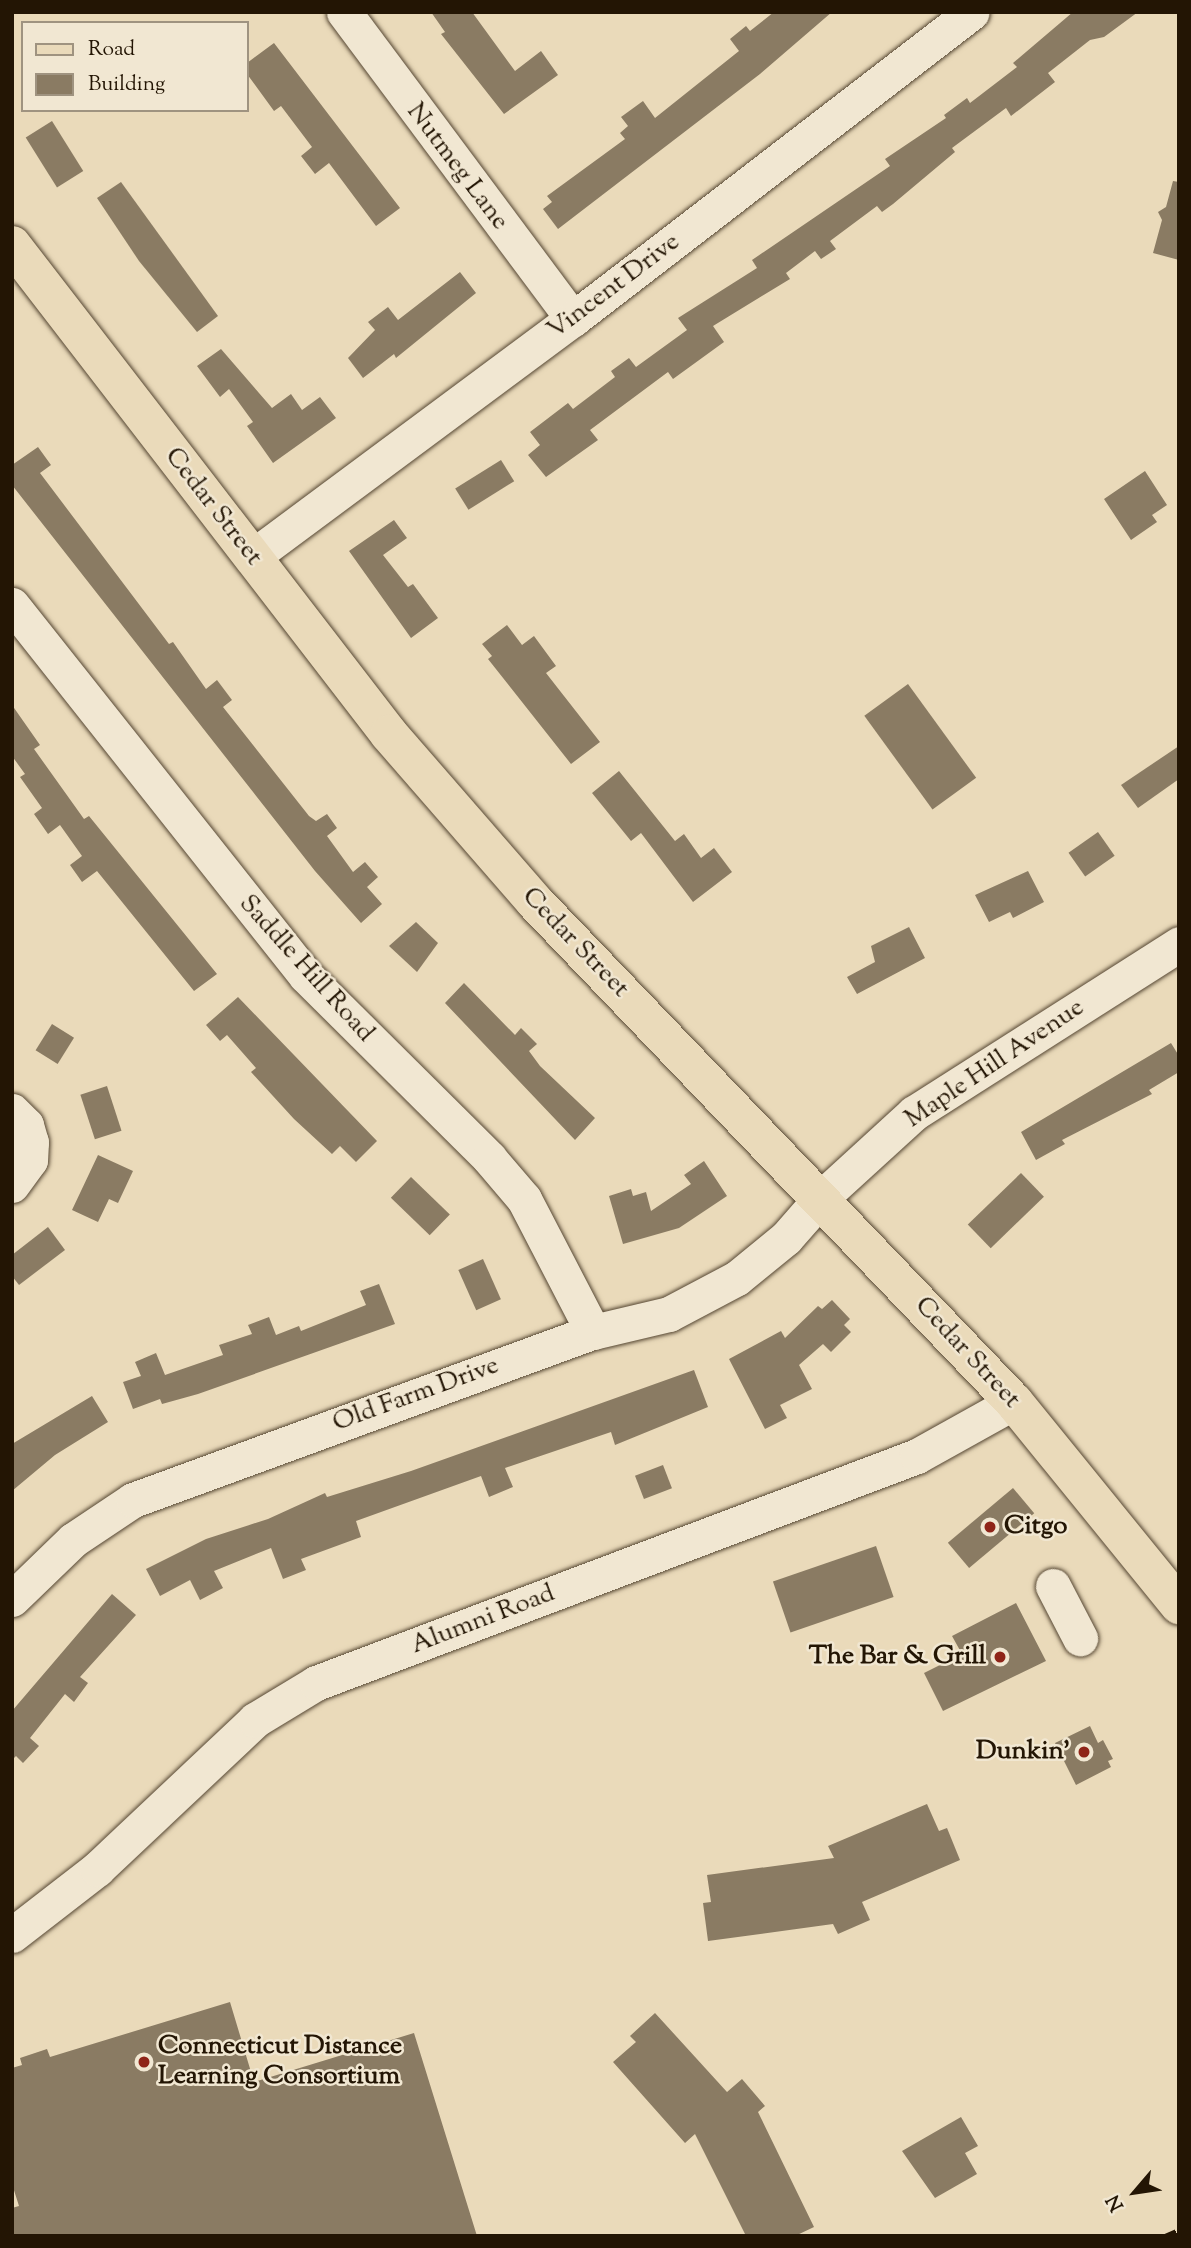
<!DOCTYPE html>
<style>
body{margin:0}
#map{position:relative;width:1191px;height:2248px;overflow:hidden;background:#eadaba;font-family:"Sorts Mill Goudy",serif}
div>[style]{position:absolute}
.building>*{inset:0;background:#8a7b63;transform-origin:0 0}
.roads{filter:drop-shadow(0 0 2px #554632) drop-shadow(0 0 2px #554632)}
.minor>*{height:35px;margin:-17.5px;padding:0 17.5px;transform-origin:17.5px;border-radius:17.5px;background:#f1e7d2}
.major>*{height:38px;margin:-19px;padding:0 19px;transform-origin:19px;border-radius:19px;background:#eadaba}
.rail>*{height:5px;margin-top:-2.5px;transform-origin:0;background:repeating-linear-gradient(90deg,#231504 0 12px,transparent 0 24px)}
.dots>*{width:19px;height:19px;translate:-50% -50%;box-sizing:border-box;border:4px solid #f1e7d2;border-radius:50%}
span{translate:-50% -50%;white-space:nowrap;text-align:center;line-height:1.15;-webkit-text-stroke:5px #f1e7d2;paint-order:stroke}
.street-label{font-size:26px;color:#231504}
.poi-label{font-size:26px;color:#231504;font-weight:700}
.left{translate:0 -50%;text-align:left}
.right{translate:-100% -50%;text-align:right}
.frame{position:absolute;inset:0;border:14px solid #231504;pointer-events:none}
.legend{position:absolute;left:21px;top:21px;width:228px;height:91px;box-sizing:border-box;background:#f1e7d2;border:2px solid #9f9380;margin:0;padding:9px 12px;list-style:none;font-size:21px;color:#231504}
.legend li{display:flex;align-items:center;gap:14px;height:35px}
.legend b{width:35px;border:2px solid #9f9380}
.north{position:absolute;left:1100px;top:2157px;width:70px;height:70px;-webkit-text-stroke:5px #f1e7d2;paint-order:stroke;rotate:241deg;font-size:19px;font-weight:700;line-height:28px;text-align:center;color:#231504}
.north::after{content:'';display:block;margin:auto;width:24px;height:32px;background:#231504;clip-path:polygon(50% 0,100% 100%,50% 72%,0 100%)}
</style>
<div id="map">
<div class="building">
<i style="clip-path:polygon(431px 12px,472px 12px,515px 71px,541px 51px,558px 75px,504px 114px,441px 34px,445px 32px)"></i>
<i style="clip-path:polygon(774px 12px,832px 12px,760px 74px,558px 229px,543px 209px,552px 202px,547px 196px,625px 139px,620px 133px,628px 126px,621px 117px,643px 101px,655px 118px,739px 51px,730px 39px,746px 26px,750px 31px)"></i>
<i style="clip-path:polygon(1073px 12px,1138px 12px,1104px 37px,1090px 40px,1048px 73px,1055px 82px,1011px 116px,1006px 108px,952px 148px,955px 152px,893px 204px,882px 212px,877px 206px,830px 241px,836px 249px,821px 259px,815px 251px,786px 273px,790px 279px,713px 326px,724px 342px,673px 379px,668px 372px,590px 430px,598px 440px,546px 477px,528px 455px,540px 445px,530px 432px,568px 403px,573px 409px,615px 377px,611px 371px,629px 358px,636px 367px,687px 330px,678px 318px,757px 268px,752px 260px,890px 166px,885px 159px,946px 118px,944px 115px,967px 98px,970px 103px,1017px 67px,1013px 63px)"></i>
<i style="clip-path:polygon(274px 43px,400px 208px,376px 226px,329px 163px,315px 174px,301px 156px,312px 147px,281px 106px,274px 111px,247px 74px,247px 63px)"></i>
<i style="left:52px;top:121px;width:59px;height:31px;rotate:58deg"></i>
<i style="clip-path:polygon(1173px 181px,1179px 182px,1179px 260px,1153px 253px,1162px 220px,1158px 212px,1166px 207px)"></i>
<i style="clip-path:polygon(121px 182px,218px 316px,197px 332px,139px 261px,97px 198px)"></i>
<i style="clip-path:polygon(460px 272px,476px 293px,396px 358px,394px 354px,363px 378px,348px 358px,375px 330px,368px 322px,388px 307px,398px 320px)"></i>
<i style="clip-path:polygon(221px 349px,272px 408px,291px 394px,302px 410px,320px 397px,336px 418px,273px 463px,247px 426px,253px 422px,229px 389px,220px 397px,197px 366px)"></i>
<i style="clip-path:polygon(38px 447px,51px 465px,40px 473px,169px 644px,173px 642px,206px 689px,217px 680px,232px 700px,223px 707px,309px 816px,316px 821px,327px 814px,337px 828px,327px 836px,353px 872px,365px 862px,378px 877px,367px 887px,382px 904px,361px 923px,315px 871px,12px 485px,12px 465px)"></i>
<i style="left:501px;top:460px;width:25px;height:54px;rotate:58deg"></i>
<i style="clip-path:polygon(1145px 471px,1167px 505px,1152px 515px,1157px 522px,1131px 540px,1104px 499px)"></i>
<i style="clip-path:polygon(394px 520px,407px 538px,383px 555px,408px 587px,413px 584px,438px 618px,411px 638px,349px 551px)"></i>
<i style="clip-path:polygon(507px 625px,522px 645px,534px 636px,556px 666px,546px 673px,600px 742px,571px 764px,488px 659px,492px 656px,482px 644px)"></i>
<i style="left:908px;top:684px;width:116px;height:54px;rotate:54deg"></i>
<i style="clip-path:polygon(12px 705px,40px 745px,34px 749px,84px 819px,89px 816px,217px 974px,194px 991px,97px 871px,82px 882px,70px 865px,82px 856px,60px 825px,48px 834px,34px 814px,42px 808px,20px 777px,25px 774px,12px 756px)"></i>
<i style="clip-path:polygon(1179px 746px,1179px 779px,1138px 808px,1121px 785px)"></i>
<i style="clip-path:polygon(619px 771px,675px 841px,684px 834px,701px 858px,714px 848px,732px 872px,693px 902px,641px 833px,631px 841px,592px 793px)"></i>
<i style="left:1098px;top:832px;width:29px;height:36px;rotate:55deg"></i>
<i style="clip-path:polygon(1028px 871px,1044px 902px,1013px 918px,1010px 912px,989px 922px,975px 895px)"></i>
<i style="clip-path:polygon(416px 922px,438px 943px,417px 972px,389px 946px)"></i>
<i style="clip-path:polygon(909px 927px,925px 958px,857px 994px,847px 977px,875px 962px,871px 946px)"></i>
<i style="clip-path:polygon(464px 983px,515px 1035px,521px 1028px,537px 1044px,529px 1051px,540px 1066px,595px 1118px,575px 1140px,445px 1003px)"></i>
<i style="clip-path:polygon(238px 997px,377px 1141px,356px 1162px,340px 1146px,332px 1154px,294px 1119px,251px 1072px,256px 1068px,227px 1035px,220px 1041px,206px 1025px)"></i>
<i style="left:52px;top:1024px;width:26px;height:31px;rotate:32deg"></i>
<i style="clip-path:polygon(1171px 1043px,1179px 1056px,1179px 1072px,1149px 1090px,1152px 1094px,1062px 1140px,1065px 1144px,1036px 1160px,1021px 1132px)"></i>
<i style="left:107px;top:1086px;width:47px;height:28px;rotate:72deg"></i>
<i style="clip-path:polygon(98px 1155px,133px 1171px,118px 1203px,109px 1199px,98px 1222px,72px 1210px)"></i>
<i style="clip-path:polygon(704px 1161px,727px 1196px,679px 1228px,623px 1244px,609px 1196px,631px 1189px,633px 1196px,646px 1192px,651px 1211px,691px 1184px,684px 1175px)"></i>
<i style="left:1021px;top:1173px;width:33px;height:74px;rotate:46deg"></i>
<i style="left:411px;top:1177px;width:54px;height:29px;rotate:44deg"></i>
<i style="clip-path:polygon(48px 1227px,65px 1250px,19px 1285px,12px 1276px,12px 1255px)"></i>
<i style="left:483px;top:1259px;width:44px;height:27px;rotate:66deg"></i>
<i style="clip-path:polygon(379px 1284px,395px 1324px,198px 1394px,162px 1404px,160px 1399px,133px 1409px,123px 1382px,141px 1376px,135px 1362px,156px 1353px,165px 1375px,223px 1355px,219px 1345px,252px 1334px,248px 1325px,269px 1317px,276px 1335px,299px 1326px,301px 1331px,366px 1305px,360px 1291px)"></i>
<i style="clip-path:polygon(832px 1300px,850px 1319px,844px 1325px,851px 1332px,831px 1352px,823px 1344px,799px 1365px,812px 1389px,780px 1405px,787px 1418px,765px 1429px,729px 1359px,781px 1331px,785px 1338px,818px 1306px,822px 1309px)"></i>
<i style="clip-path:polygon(694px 1370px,708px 1407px,615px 1445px,611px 1432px,505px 1468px,513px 1487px,489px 1497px,481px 1476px,356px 1521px,361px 1537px,301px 1559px,306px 1570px,283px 1579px,271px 1548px,214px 1571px,223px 1588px,200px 1600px,190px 1580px,160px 1596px,146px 1569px,206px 1539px,268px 1519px,325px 1493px,327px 1497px,411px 1471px)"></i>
<i style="clip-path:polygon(92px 1396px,108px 1422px,55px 1455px,12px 1491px,12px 1444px)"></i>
<i style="left:663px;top:1465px;width:25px;height:30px;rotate:69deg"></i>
<i style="left:1013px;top:1488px;width:33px;height:85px;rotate:50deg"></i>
<i style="left:876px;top:1546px;width:54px;height:109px;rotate:71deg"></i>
<i style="clip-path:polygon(112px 1594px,136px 1615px,80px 1677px,88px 1683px,74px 1702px,65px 1694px,30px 1738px,39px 1746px,23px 1763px,16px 1756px,12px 1760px,12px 1711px)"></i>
<i style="clip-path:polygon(1016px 1603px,1046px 1661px,943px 1711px,924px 1673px,962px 1654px,952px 1636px)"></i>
<i style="clip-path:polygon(1090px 1726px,1098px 1743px,1103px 1740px,1113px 1759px,1108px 1761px,1111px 1767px,1076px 1785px,1055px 1743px)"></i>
<i style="clip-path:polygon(927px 1804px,939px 1831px,947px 1828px,960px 1860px,862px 1902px,870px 1920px,838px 1934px,833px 1924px,708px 1941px,703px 1903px,711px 1902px,707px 1875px,834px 1858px,828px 1846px)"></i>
<i style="clip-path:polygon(230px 2002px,254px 2082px,414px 2033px,477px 2236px,12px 2236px,12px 2208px,19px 2206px,12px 2184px,12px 2068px,22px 2065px,20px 2058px,47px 2049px,50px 2057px)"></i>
<i style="clip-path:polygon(655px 2013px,727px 2092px,742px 2079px,765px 2106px,758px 2112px,814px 2227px,795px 2236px,746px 2236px,695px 2134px,685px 2143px,613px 2062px,636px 2042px,630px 2036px)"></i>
<i style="clip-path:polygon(961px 2117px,978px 2146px,965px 2153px,977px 2174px,935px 2198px,902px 2151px)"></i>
</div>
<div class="roads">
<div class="minor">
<i style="left:344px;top:12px;width:383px;rotate:53.3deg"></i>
<i style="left:252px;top:557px;width:400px;rotate:-36.6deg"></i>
<i style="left:573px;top:319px;width:503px;rotate:-37.58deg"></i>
<i style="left:12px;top:605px;width:473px;rotate:51.6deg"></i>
<i style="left:306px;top:976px;width:258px;rotate:44.8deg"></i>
<i style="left:489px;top:1158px;width:54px;rotate:49.5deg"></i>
<i style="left:524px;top:1199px;width:150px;rotate:62.6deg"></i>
<i style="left:12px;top:1111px;width:20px;rotate:45deg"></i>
<i style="left:26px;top:1125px;width:18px;rotate:74deg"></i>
<i style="left:31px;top:1142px;width:18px;rotate:93deg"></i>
<i style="left:30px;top:1160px;width:31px;rotate:126deg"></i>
<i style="left:1053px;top:1586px;width:59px;rotate:62.6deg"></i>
<i style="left:12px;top:1599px;width:85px;rotate:-44deg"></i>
<i style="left:73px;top:1540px;width:72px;rotate:-33.7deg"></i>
<i style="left:133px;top:1500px;width:490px;rotate:-20.1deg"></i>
<i style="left:593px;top:1332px;width:78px;rotate:-13.3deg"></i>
<i style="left:669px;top:1314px;width:77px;rotate:-27.9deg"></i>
<i style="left:737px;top:1278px;width:63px;rotate:-39.2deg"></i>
<i style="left:786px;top:1238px;width:53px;rotate:-48.8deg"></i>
<i style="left:821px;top:1198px;width:126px;rotate:-42.4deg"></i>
<i style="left:914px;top:1113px;width:314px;rotate:-32.5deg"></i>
<i style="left:12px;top:1935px;width:108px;rotate:-37.8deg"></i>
<i style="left:97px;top:1869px;width:217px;rotate:-43.3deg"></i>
<i style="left:255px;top:1720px;width:71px;rotate:-31.2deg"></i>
<i style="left:316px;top:1683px;width:642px;rotate:-20.69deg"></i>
<i style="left:917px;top:1456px;width:111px;rotate:-29.1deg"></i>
</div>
<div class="major">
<i style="left:12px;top:245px;width:617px;rotate:52.37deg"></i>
<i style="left:389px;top:734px;width:221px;rotate:49deg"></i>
<i style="left:534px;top:901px;width:694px;rotate:46.23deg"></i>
<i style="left:1014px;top:1402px;width:262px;rotate:50.9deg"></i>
</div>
</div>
<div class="rail">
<i style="left:1165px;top:2236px;width:15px;rotate:-23deg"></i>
</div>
<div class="dots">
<i style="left:990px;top:1527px;background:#8f2418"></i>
<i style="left:1000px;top:1657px;background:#8f2418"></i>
<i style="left:1084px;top:1752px;background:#8f2418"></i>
<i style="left:144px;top:2062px;background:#8f2418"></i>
</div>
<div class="street-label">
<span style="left:457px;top:167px;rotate:53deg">Nutmeg Lane</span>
<span style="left:614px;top:287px;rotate:-37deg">Vincent Drive</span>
<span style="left:213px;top:507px;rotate:52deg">Cedar Street</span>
<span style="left:575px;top:943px;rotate:46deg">Cedar Street</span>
<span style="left:306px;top:969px;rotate:48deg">Saddle Hill Road</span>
<span style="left:995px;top:1064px;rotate:-34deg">Maple Hill Avenue</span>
<span style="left:967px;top:1353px;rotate:47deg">Cedar Street</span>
<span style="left:416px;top:1395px;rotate:-20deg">Old Farm Drive</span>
<span style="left:483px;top:1620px;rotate:-21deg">Alumni Road</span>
</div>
<div class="poi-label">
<span class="left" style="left:1004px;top:1527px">Citgo</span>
<span class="right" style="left:986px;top:1657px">The Bar &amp; Grill</span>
<span class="right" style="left:1070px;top:1752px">Dunkin'</span>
<span class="left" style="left:158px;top:2062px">Connecticut Distance<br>Learning Consortium</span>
</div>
<div class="frame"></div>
<ul class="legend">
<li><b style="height:9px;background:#eadaba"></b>Road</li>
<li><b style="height:19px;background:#8a7b63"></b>Building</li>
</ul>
<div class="north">N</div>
</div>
